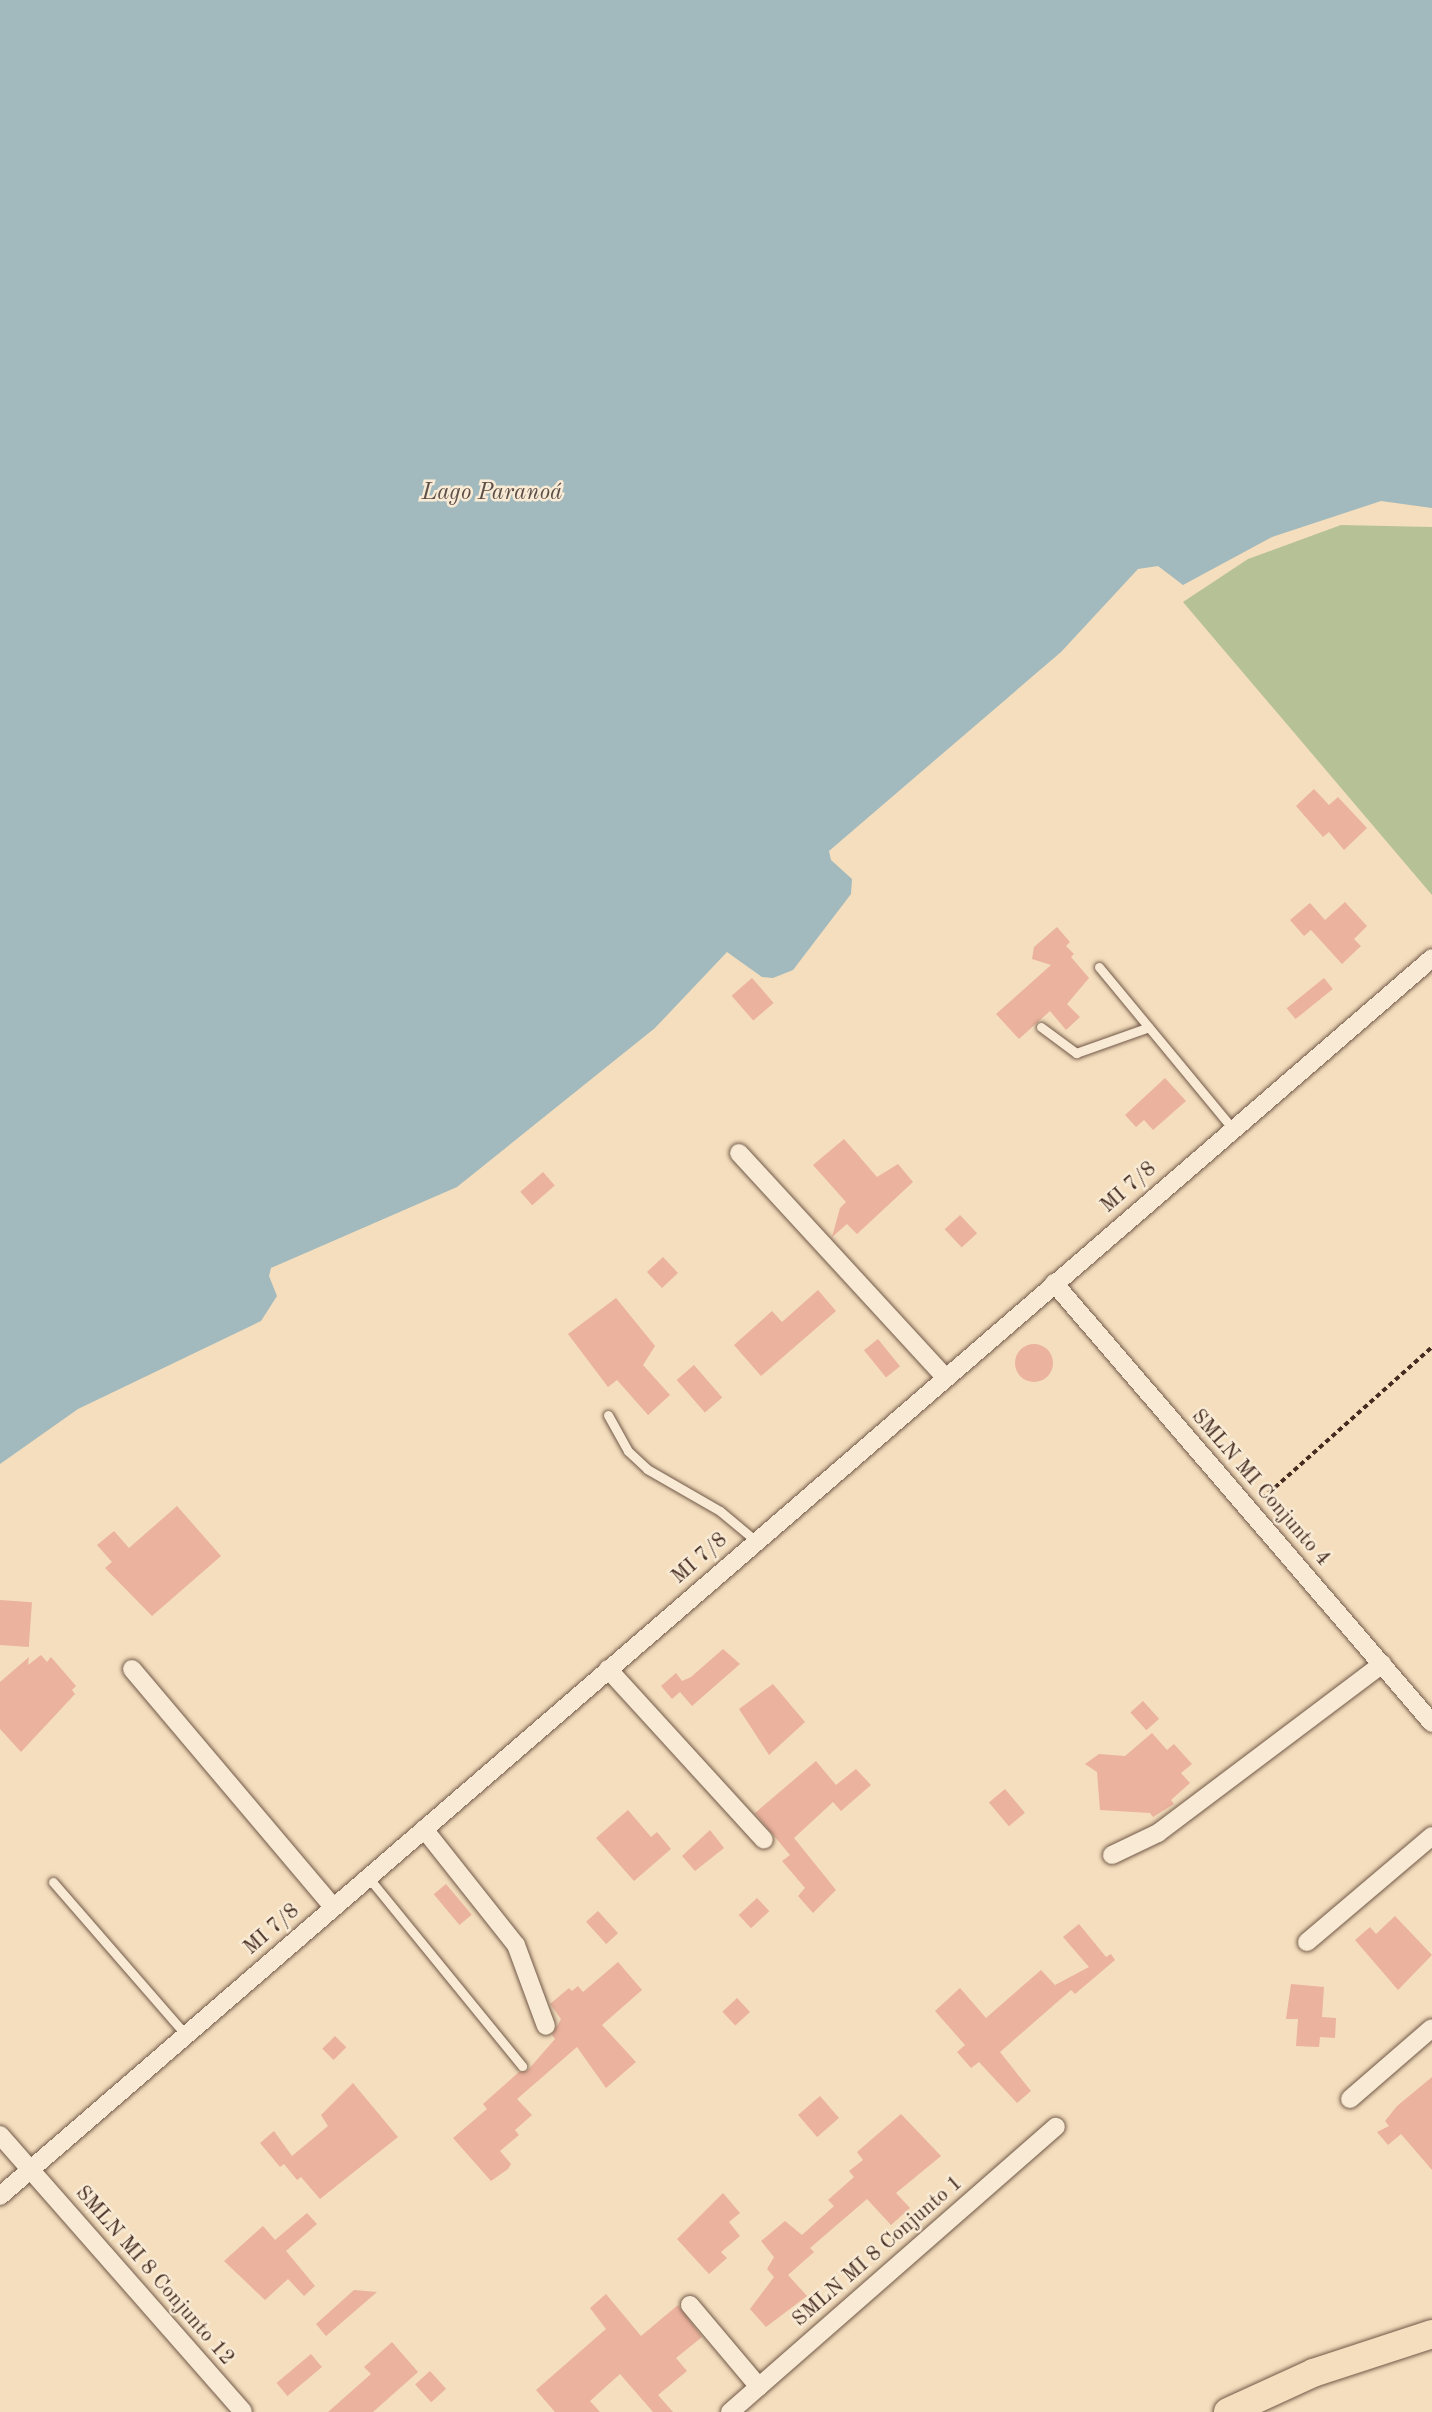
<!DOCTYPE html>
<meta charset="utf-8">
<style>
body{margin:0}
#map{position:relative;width:1432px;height:2412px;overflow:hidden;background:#f4debd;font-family:"Old Standard TT",serif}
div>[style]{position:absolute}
.green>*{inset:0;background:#b6c295}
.water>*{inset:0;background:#a2b9bd}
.building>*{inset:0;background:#ebb29d;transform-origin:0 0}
.round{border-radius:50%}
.path>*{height:3.5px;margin-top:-1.75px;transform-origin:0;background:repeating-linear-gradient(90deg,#452c21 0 5px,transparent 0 8.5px)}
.roads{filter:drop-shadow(0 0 2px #715848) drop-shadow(0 0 2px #715848)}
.service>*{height:9px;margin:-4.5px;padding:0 4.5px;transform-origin:4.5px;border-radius:4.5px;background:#f8ead4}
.minor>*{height:18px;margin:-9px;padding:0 9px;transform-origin:9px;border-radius:9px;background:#f8ead4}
.primary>*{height:28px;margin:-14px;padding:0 14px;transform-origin:14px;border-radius:14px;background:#f4debd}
span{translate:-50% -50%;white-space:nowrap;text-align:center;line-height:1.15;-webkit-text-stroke:5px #f8ead4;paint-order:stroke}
.street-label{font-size:21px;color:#452c21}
.water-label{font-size:23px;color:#5c4f48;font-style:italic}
</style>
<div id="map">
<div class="green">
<i style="clip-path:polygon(1341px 525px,1432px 527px,1432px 895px,1183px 602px,1248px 559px)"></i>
</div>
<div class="water">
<i style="clip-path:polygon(0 0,1432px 0,1432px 508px,1381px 501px,1272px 537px,1183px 585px,1158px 566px,1138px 569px,1061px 652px,829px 851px,831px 860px,852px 879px,851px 894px,793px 970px,773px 978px,762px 977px,727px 952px,655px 1028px,457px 1187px,271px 1268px,269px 1276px,277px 1296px,261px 1321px,78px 1409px,0 1464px)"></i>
</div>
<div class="building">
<i style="clip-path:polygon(1314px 789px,1329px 805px,1338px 797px,1367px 828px,1344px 850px,1329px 832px,1323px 837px,1296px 806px)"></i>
<i style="clip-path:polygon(1345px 902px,1367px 926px,1354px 939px,1361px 946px,1342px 964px,1311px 930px,1304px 936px,1290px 920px,1310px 903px,1325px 920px)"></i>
<i style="clip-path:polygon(1057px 927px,1070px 942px,1066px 946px,1074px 954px,1071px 957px,1089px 978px,1067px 1004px,1080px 1017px,1066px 1030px,1050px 1011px,1019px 1039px,996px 1014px,1051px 965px,1032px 959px,1034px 947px)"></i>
<i style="left:752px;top:978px;width:33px;height:27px;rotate:49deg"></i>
<i style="left:1324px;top:978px;width:14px;height:48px;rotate:51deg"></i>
<i style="clip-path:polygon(1165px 1078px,1186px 1101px,1153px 1130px,1144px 1120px,1136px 1127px,1125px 1115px)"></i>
<i style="clip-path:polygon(844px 1139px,877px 1177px,898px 1164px,913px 1182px,857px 1234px,847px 1224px,832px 1237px,840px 1208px,846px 1202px,813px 1165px)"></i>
<i style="left:543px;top:1172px;width:18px;height:30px;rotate:49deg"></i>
<i style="left:960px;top:1215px;width:25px;height:21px;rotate:47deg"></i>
<i style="left:663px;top:1257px;width:22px;height:22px;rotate:47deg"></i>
<i style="clip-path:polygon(818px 1290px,836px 1311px,761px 1376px,734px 1345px,772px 1311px,782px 1322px)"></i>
<i style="clip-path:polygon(616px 1298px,655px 1346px,643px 1365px,670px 1395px,648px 1415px,617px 1380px,608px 1387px,568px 1334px)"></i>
<i style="left:878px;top:1339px;width:35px;height:18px;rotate:51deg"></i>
<i class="round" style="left:1015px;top:1344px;width:38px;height:38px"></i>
<i style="left:694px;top:1365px;width:43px;height:23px;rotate:49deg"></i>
<i style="clip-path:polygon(177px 1506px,221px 1556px,152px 1616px,105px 1568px,112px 1562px,97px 1545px,114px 1531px,129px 1548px)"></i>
<i style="left:0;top:1600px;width:32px;height:45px;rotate:4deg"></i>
<i style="clip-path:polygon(723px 1649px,740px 1664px,692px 1706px,680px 1692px,672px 1699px,661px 1686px,676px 1673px,682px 1681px,691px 1677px)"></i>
<i style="clip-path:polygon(41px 1655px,47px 1662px,51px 1657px,76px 1686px,72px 1690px,75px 1694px,21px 1752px,0 1729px,0 1682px,29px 1657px,28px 1665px)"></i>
<i style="clip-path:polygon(773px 1684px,805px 1722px,769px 1755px,739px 1709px)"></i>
<i style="left:1143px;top:1701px;width:24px;height:17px;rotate:48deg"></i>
<i style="clip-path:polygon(1152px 1733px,1167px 1750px,1174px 1744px,1192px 1764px,1181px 1773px,1190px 1783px,1171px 1800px,1174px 1804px,1153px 1817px,1150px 1813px,1100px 1810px,1097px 1772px,1085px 1764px,1099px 1754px,1125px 1756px)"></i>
<i style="clip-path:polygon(816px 1761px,836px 1785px,856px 1769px,871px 1785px,841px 1811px,833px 1802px,794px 1838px,836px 1890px,813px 1913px,798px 1896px,805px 1888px,782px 1861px,790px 1855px,755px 1813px)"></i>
<i style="left:1005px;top:1789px;width:31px;height:21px;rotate:50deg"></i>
<i style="clip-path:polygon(628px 1810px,651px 1837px,657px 1832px,671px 1849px,634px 1881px,596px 1838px)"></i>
<i style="clip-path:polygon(710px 1830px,724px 1848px,695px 1871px,682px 1856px)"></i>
<i style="left:446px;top:1884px;width:40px;height:16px;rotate:50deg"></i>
<i style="left:757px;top:1898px;width:18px;height:25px;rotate:47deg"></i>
<i style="left:598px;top:1911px;width:30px;height:16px;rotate:48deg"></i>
<i style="clip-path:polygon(1395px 1916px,1432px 1955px,1398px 1990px,1355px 1940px,1370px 1927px,1376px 1934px)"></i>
<i style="clip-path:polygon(1079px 1924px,1106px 1957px,1111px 1954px,1115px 1960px,1075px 1994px,1071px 1990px,1000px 2052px,1031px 2091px,1017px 2103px,979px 2062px,971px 2068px,957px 2052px,965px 2045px,935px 2011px,960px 1988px,986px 2018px,1041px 1970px,1055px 1985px,1089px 1967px,1063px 1937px)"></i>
<i style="clip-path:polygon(618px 1962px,642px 1990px,602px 2025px,636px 2062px,606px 2088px,577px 2047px,517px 2099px,532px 2115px,515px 2130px,519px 2135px,500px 2151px,511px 2164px,508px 2169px,491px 2181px,453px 2138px,487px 2109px,483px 2104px,519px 2072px,527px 2071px,555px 2039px,552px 2035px,561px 2019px,550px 2004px,569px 1988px,572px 1991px,578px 1986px,583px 1992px)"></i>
<i style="clip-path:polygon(1291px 1984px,1324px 1987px,1322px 2017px,1336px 2018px,1335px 2038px,1320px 2037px,1319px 2047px,1296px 2046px,1298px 2019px,1286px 2019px)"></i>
<i style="left:737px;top:1998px;width:19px;height:20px;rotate:47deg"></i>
<i style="left:335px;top:2036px;width:16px;height:18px;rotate:45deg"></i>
<i style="clip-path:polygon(1432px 2077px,1432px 2170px,1401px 2134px,1388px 2145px,1377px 2132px,1389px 2126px,1385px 2121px,1397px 2106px)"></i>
<i style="clip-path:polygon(353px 2083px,398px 2137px,320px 2199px,301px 2177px,297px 2180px,284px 2164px,280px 2167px,260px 2143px,274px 2131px,292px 2156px,328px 2126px,321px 2115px)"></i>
<i style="left:820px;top:2096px;width:29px;height:29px;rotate:49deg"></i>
<i style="clip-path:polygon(901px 2114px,941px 2156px,896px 2193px,910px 2208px,891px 2225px,867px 2199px,810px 2248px,814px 2252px,788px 2275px,807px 2296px,766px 2327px,750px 2309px,774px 2277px,767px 2269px,774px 2257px,761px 2241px,785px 2221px,802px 2235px,834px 2206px,828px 2200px,854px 2177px,849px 2171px,863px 2160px,857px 2152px)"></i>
<i style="clip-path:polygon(723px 2193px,740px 2213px,729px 2222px,740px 2236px,721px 2252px,727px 2258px,709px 2274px,677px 2239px)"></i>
<i style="clip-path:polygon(307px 2213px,317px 2224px,286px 2251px,315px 2286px,304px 2296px,288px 2279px,265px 2300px,224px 2261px,263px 2226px,275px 2240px)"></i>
<i style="clip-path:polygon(354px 2290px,377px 2292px,326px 2336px,316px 2324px)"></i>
<i style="clip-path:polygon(606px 2294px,641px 2336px,678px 2305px,702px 2337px,676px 2358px,687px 2371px,658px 2395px,673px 2412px,653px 2412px,620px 2374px,590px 2401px,600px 2412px,555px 2412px,536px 2390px,606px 2329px,590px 2308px)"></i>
<i style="clip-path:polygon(392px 2342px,418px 2372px,373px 2412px,328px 2412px,371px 2374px,364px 2367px)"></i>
<i style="left:311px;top:2354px;width:17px;height:45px;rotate:50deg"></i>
<i style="left:430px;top:2371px;width:24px;height:20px;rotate:48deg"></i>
</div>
<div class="path">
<i style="left:1262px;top:1499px;width:228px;rotate:-41.8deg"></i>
</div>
<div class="roads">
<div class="service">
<i style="left:1099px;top:967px;width:210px;rotate:50.4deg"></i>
<i style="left:1041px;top:1027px;width:44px;rotate:36.6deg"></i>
<i style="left:1076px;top:1053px;width:77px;rotate:-19.6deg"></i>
<i style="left:608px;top:1415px;width:41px;rotate:60.9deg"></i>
<i style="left:628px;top:1451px;width:26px;rotate:43deg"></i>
<i style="left:647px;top:1469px;width:84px;rotate:29.9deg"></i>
<i style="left:720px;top:1511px;width:47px;rotate:39.8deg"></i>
<i style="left:368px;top:1877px;width:244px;rotate:50.8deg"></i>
<i style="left:53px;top:1882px;width:203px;rotate:49deg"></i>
</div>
<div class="minor">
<i style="left:739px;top:1153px;width:304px;rotate:47.4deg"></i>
<i style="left:1054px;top:1283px;width:580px;rotate:49.33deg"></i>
<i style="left:132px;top:1669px;width:312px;rotate:49.8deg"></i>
<i style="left:608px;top:1669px;width:231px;rotate:47.6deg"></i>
<i style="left:424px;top:1829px;width:148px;rotate:51.6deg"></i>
<i style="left:516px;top:1945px;width:86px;rotate:69.7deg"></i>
<i style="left:1112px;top:1855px;width:51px;rotate:-25.6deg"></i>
<i style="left:1158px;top:1833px;width:281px;rotate:-37deg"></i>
<i style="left:1307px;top:1942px;width:164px;rotate:-40.3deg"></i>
<i style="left:1350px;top:2099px;width:108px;rotate:-40.9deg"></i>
<i style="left:0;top:2135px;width:368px;rotate:48.7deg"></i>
<i style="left:0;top:2196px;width:1893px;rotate:-40.84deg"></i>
<i style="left:690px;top:2305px;width:107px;rotate:49.9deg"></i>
<i style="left:730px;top:2412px;width:433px;rotate:-41.2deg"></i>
</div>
<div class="primary">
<i style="left:1228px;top:2412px;width:94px;rotate:-24.6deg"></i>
<i style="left:1313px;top:2373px;width:125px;rotate:-18.1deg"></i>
</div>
</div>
<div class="street-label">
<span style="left:1129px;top:1188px;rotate:-41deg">MI 7/8</span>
<span style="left:1260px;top:1488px;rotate:49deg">SMLN MI Conjunto 4</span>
<span style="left:700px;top:1559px;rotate:-41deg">MI 7/8</span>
<span style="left:272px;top:1930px;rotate:-41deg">MI 7/8</span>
<span style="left:878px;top:2252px;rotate:-41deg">SMLN MI 8 Conjunto 1</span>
<span style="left:154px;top:2276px;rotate:49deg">SMLN MI 8 Conjunto 12</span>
</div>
<div class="water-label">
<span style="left:492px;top:493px">Lago Paranoá</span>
</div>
</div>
